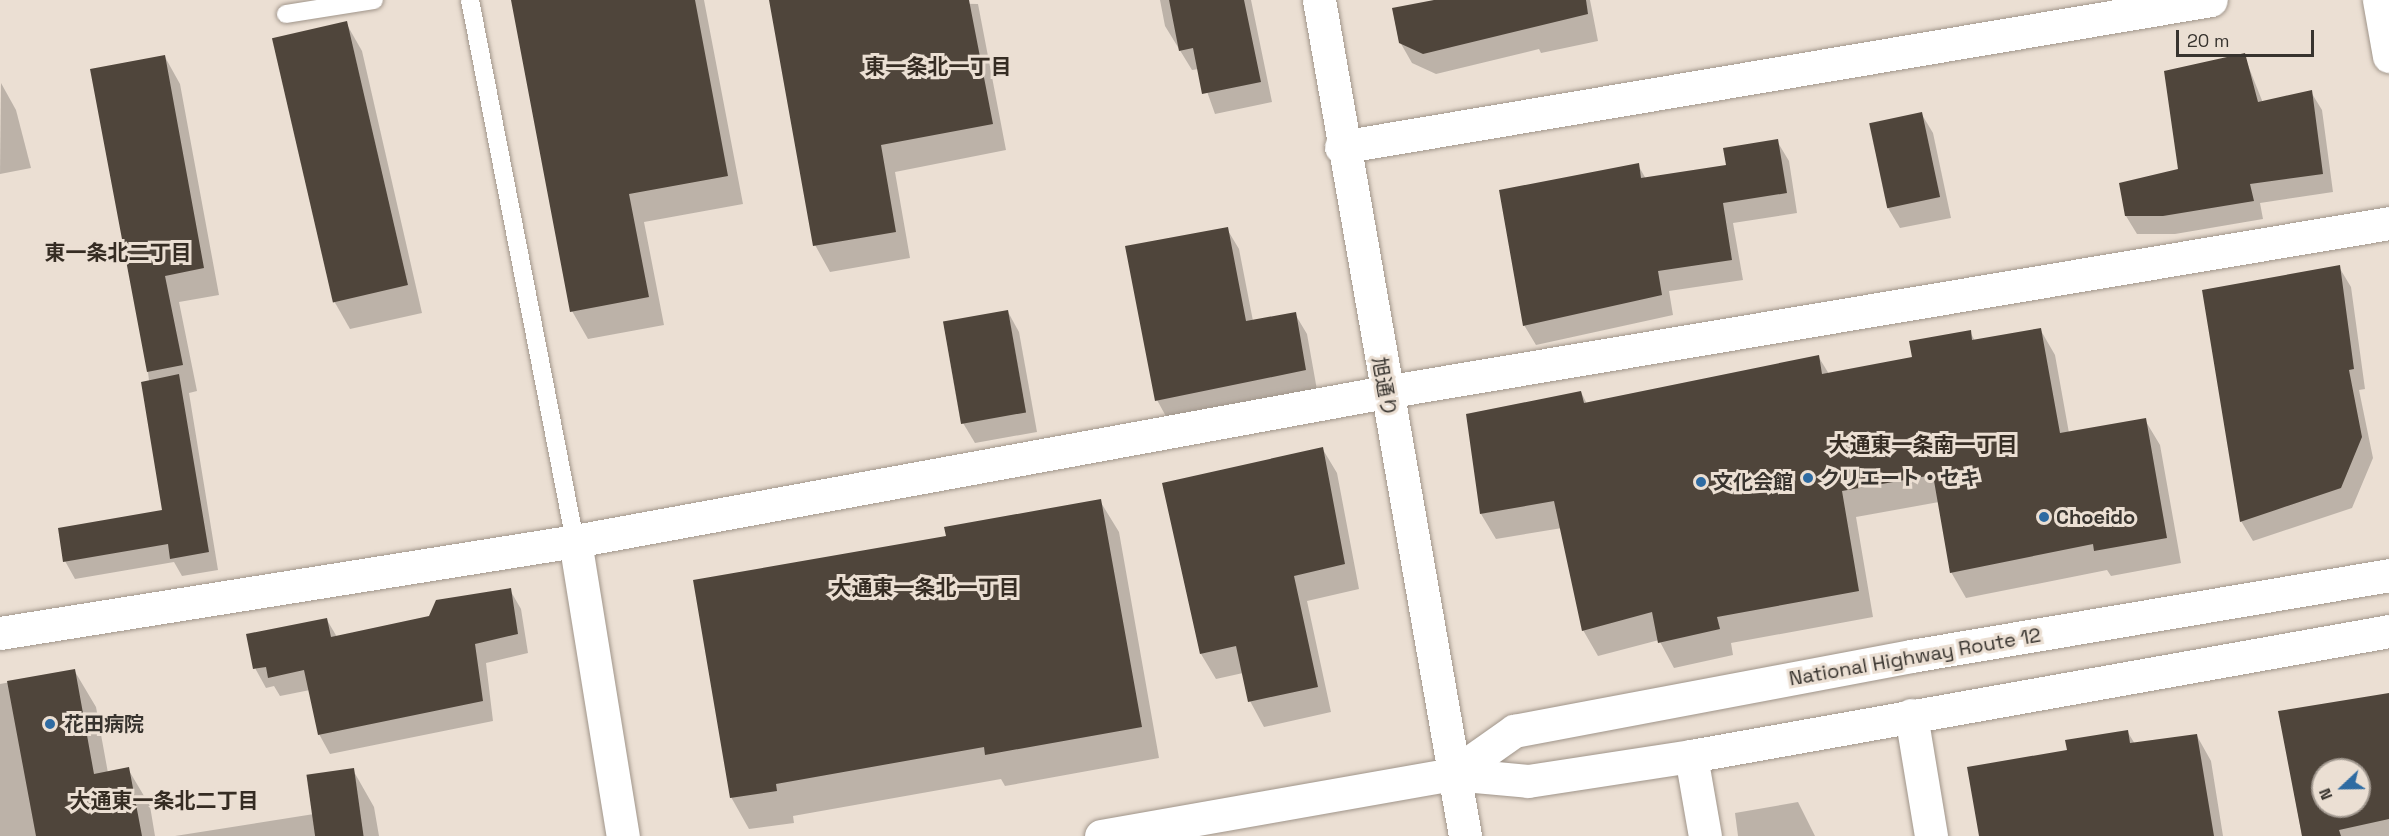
<!DOCTYPE html>
<meta charset="utf-8">
<style>
body{margin:0}
#map{position:relative;width:2389px;height:836px;overflow:hidden;background:#ebdfd3;font-family:"Space Grotesk","Noto Sans JP",sans-serif}
div>[style]{position:absolute}
.shadow>*{inset:0;background:#0003}
.building>*{inset:0;background:#4f453b;transform-origin:0 0}
.roads{filter:drop-shadow(0 0 2px #a0958a) drop-shadow(0 0 2px #a0958a)}
.service>*{height:18px;margin:-9px;padding:0 9px;transform-origin:9px;border-radius:9px;background:#fff}
.minor>*{height:33px;margin:-16.5px;padding:0 16.5px;transform-origin:16.5px;border-radius:16.5px;background:#fff}
.tertiary>*{height:33px;margin:-16.5px;padding:0 16.5px;transform-origin:16.5px;border-radius:16.5px;background:#fff}
.secondary>*{height:33px;margin:-16.5px;padding:0 16.5px;transform-origin:16.5px;border-radius:16.5px;background:#fff}
.trunk>*{height:33px;margin:-16.5px;padding:0 16.5px;transform-origin:16.5px;border-radius:16.5px;background:#fff}
.dots>*{width:16px;height:16px;translate:-50% -50%;box-sizing:border-box;border:3px solid #ebdfd3;border-radius:50%}
span{translate:-50% -50%;white-space:nowrap;text-align:center;line-height:1.15;-webkit-text-stroke:6px #ebdfd3;paint-order:stroke}
.street-label{font-size:20px;color:#37332e}
.poi-label{font-size:20px;color:#37332e;font-weight:700}
.left{translate:0 -50%;text-align:left}
.neighbourhood-label{font-size:21px;color:#352c23;font-weight:700}
.north{position:absolute;left:2311px;top:758px;width:60px;height:60px;box-sizing:border-box;background:#ebdfd3;border:2px solid #a39a91;border-radius:50%;rotate:248deg;font-size:16px;font-weight:700;line-height:24px;text-align:center;color:#37332e}
.north::after{content:'';display:block;margin:auto;width:21px;height:27px;background:#2e6ba2;clip-path:polygon(50% 0,100% 100%,50% 72%,0 100%)}
.scale{position:absolute;left:2176px;top:30px;width:138px;height:27px;box-sizing:border-box;border:3px solid #37332e;border-top:0;padding-left:8px;font-size:18px;line-height:21px;white-space:nowrap;color:#37332e;-webkit-text-stroke:4px #ebdfd3;paint-order:stroke}
</style>
<div id="map">
<div class="shadow">
<i style="clip-path:polygon(513px 0,704px 0,743px 204px,644px 222px,664px 325px,588px 339px,572px 311px)"></i>
<i style="clip-path:polygon(771px 0,978px 4px,1006px 150px,895px 172px,910px 258px,830px 272px,815px 245px)"></i>
<i style="clip-path:polygon(1160px 0,1251px 0,1272px 102px,1215px 114px,1199px 69px,1192px 70px,1165px 26px)"></i>
<i style="clip-path:polygon(1441px 0,1590px 0,1598px 41px,1541px 53px,1539px 49px,1436px 74px,1412px 63px,1400px 42px)"></i>
<i style="clip-path:polygon(346px 23px,362px 51px,422px 313px,350px 329px,334px 301px)"></i>
<i style="clip-path:polygon(2244px 55px,2263px 103px,2311px 92px,2322px 110px,2333px 192px,2260px 203px,2263px 219px,2175px 234px,2137px 234px,2126px 216px,2180px 170px)"></i>
<i style="clip-path:polygon(165px 57px,180px 84px,219px 295px,179px 302px,197px 391px,189px 393px,218px 570px,182px 576px,174px 562px,75px 579px,65px 561px,164px 511px,148px 372px)"></i>
<i style="clip-path:polygon(1px 83px,16px 110px,31px 168px,0 174px)"></i>
<i style="clip-path:polygon(1921px 113px,1933px 133px,1951px 218px,1900px 228px,1888px 208px)"></i>
<i style="clip-path:polygon(1777px 141px,1789px 161px,1797px 213px,1733px 223px,1743px 280px,1669px 291px,1673px 315px,1536px 345px,1524px 325px,1638px 165px,1646px 179px,1728px 166px)"></i>
<i style="clip-path:polygon(1227px 229px,1239px 249px,1253px 321px,1295px 314px,1307px 334px,1317px 390px,1168px 420px,1157px 400px)"></i>
<i style="clip-path:polygon(2339px 267px,2351px 287px,2365px 389px,2359px 390px,2373px 458px,2352px 508px,2253px 541px,2241px 521px)"></i>
<i style="clip-path:polygon(1008px 312px,1019px 332px,1037px 432px,975px 443px,963px 423px)"></i>
<i style="clip-path:polygon(2040px 329px,2055px 355px,2069px 433px,2145px 420px,2160px 445px,2181px 563px,2111px 576px,2107px 570px,1966px 598px,1951px 572px,1939px 502px,1856px 517px,1873px 617px,1731px 643px,1733px 655px,1674px 668px,1659px 640px,1598px 656px,1583px 630px,1562px 528px,1496px 539px,1481px 514px,1581px 392px,1587px 404px,1818px 356px,1829px 374px,1914px 358px,1970px 332px,1975px 341px)"></i>
<i style="clip-path:polygon(1322px 448px,1337px 473px,1359px 589px,1307px 601px,1331px 712px,1264px 727px,1250px 701px,1243px 673px,1216px 679px,1201px 654px)"></i>
<i style="clip-path:polygon(1100px 501px,1119px 532px,1159px 758px,1005px 786px,1001px 779px,793px 816px,794px 823px,749px 829px,731px 797px,948px 537px)"></i>
<i style="clip-path:polygon(510px 590px,521px 609px,528px 653px,486px 663px,493px 721px,330px 754px,319px 734px,310px 690px,280px 696px,274px 686px,266px 688px,255px 668px,327px 620px,337px 637px,430px 617px)"></i>
<i style="clip-path:polygon(74px 670px,96px 707px,108px 773px,128px 769px,150px 806px,155px 836px,0 836px,0 684px)"></i>
<i style="clip-path:polygon(evenodd,2389px 696px,2389px 836px,2302px 836px,2280px 713px,2389px 696px,2323px 770px,2359px 770px,2359px 806px,2323px 806px,2323px 770px)"></i>
<i style="clip-path:polygon(2127px 731px,2135px 744px,2197px 736px,2211px 761px,2223px 836px,1981px 836px,2069px 751px)"></i>
<i style="clip-path:polygon(353px 770px,374px 807px,379px 836px,175px 836px,314px 814px)"></i>
<i style="clip-path:polygon(1798px 802px,1815px 836px,1738px 836px,1735px 813px)"></i>
</div>
<div class="building">
<i style="clip-path:polygon(511px 0,695px 0,728px 176px,629px 194px,649px 297px,570px 312px)"></i>
<i style="clip-path:polygon(769px 0,969px 0,993px 124px,881px 145px,896px 232px,813px 246px)"></i>
<i style="clip-path:polygon(1169px 0,1244px 0,1261px 82px,1202px 94px,1193px 48px,1179px 51px)"></i>
<i style="clip-path:polygon(1434px 0,1586px 0,1588px 14px,1423px 54px,1399px 43px,1392px 8px)"></i>
<i style="left:347px;top:21px;width:271px;height:77px;rotate:77deg"></i>
<i style="clip-path:polygon(2245px 53px,2258px 102px,2312px 90px,2323px 174px,2250px 184px,2254px 201px,2163px 216px,2125px 216px,2119px 183px,2178px 169px,2164px 71px)"></i>
<i style="clip-path:polygon(165px 55px,204px 268px,165px 276px,183px 365px,147px 372px,90px 69px)"></i>
<i style="left:1922px;top:112px;width:87px;height:54px;rotate:78deg"></i>
<i style="clip-path:polygon(1778px 139px,1787px 193px,1723px 203px,1732px 260px,1658px 271px,1662px 295px,1523px 326px,1499px 190px,1639px 163px,1641px 178px,1726px 165px,1723px 148px)"></i>
<i style="clip-path:polygon(1228px 227px,1246px 321px,1296px 312px,1306px 370px,1155px 401px,1125px 246px)"></i>
<i style="clip-path:polygon(2340px 265px,2354px 369px,2349px 370px,2362px 437px,2341px 488px,2240px 522px,2202px 290px)"></i>
<i style="left:1008px;top:310px;width:104px;height:66px;rotate:80deg"></i>
<i style="clip-path:polygon(2041px 328px,2060px 433px,2146px 418px,2167px 538px,2094px 551px,2093px 544px,1950px 573px,1933px 475px,1842px 491px,1859px 591px,1717px 617px,1720px 629px,1658px 643px,1652px 612px,1582px 631px,1554px 501px,1480px 514px,1466px 414px,1581px 391px,1584px 403px,1819px 355px,1822px 374px,1912px 357px,1909px 341px,1971px 330px,1972px 340px)"></i>
<i style="clip-path:polygon(179px 374px,209px 552px,170px 559px,168px 544px,63px 562px,58px 528px,162px 510px,141px 382px)"></i>
<i style="clip-path:polygon(1323px 447px,1345px 564px,1294px 576px,1318px 687px,1248px 702px,1236px 646px,1200px 654px,1162px 483px)"></i>
<i style="clip-path:polygon(1101px 499px,1142px 727px,985px 755px,984px 747px,776px 784px,777px 791px,730px 798px,693px 580px,946px 536px,944px 527px)"></i>
<i style="clip-path:polygon(511px 588px,518px 634px,475px 644px,483px 701px,318px 735px,304px 670px,268px 678px,266px 667px,253px 669px,246px 634px,327px 618px,331px 637px,429px 616px,436px 600px)"></i>
<i style="clip-path:polygon(75px 669px,94px 774px,129px 767px,142px 836px,36px 836px,7px 681px)"></i>
<i style="clip-path:polygon(evenodd,2389px 693px,2389px 819px,2339px 830px,2341px 836px,2302px 836px,2278px 711px,2389px 693px,2323px 770px,2359px 770px,2359px 806px,2323px 806px,2323px 770px)"></i>
<i style="clip-path:polygon(2128px 730px,2130px 743px,2197px 734px,2214px 836px,1979px 836px,1967px 767px,2067px 750px,2065px 740px)"></i>
<i style="left:354px;top:768px;width:69px;height:48px;rotate:82deg"></i>
</div>
<div class="roads">
<div class="service">
<i style="left:470px;top:0;width:551px;rotate:79.02deg"></i>
<i style="left:286px;top:14px;width:89px;rotate:-9deg"></i>
</div>
<div class="minor">
<i style="left:575px;top:541px;width:299px;rotate:80.8deg"></i>
<i style="left:0;top:633px;width:582px;rotate:-9.09deg"></i>
<i style="left:575px;top:541px;width:824px;rotate:-10.42deg"></i>
<i style="left:1385px;top:392px;width:1018px;rotate:-9.55deg"></i>
<i style="left:1911px;top:715px;width:123px;rotate:80.6deg"></i>
<i style="left:1691px;top:756px;width:81px;rotate:80.1deg"></i>
</div>
<div class="tertiary">
<i style="left:1319px;top:0;width:849px;rotate:80.09deg"></i>
<i style="left:1341px;top:147px;width:882px;rotate:-9.59deg"></i>
</div>
<div class="secondary">
<i style="left:2379px;top:0;width:57px;rotate:79.9deg"></i>
</div>
<div class="trunk">
<i style="left:1453px;top:774px;width:75px;rotate:-35.2deg"></i>
<i style="left:1514px;top:731px;width:404px;rotate:-10.7deg"></i>
<i style="left:1911px;top:656px;width:485px;rotate:-9.6deg"></i>
<i style="left:1101px;top:836px;width:357px;rotate:-10deg"></i>
<i style="left:1453px;top:774px;width:75px;rotate:5.3deg"></i>
<i style="left:1528px;top:781px;width:165px;rotate:-8.7deg"></i>
<i style="left:1691px;top:756px;width:709px;rotate:-10.15deg"></i>
</div>
</div>
<div class="dots">
<i style="left:1808px;top:478px;background:#2e6ba2"></i>
<i style="left:1701px;top:482px;background:#2e6ba2"></i>
<i style="left:2044px;top:517px;background:#2e6ba2"></i>
<i style="left:50px;top:724px;background:#2e6ba2"></i>
</div>
<div class="street-label">
<span style="left:1384px;top:387px;rotate:80deg">旭通り</span>
<span style="left:1915px;top:657px;rotate:-10deg">National Highway Route 12</span>
</div>
<div class="poi-label">
<span class="left" style="left:1820px;top:478px">クリエート・セキ</span>
<span class="left" style="left:1713px;top:482px">文化会館</span>
<span class="left" style="left:2056px;top:517px">Choeido</span>
<span class="left" style="left:64px;top:724px">花田病院</span>
</div>
<div class="neighbourhood-label">
<span style="left:938px;top:67px">東一条北一丁目</span>
<span style="left:118px;top:253px">東一条北二丁目</span>
<span style="left:1923px;top:445px">大通東一条南一丁目</span>
<span style="left:925px;top:588px">大通東一条北一丁目</span>
<span style="left:164px;top:801px">大通東一条北二丁目</span>
</div>
<div class="north">N</div>
<div class="scale">20 m</div>
</div>
